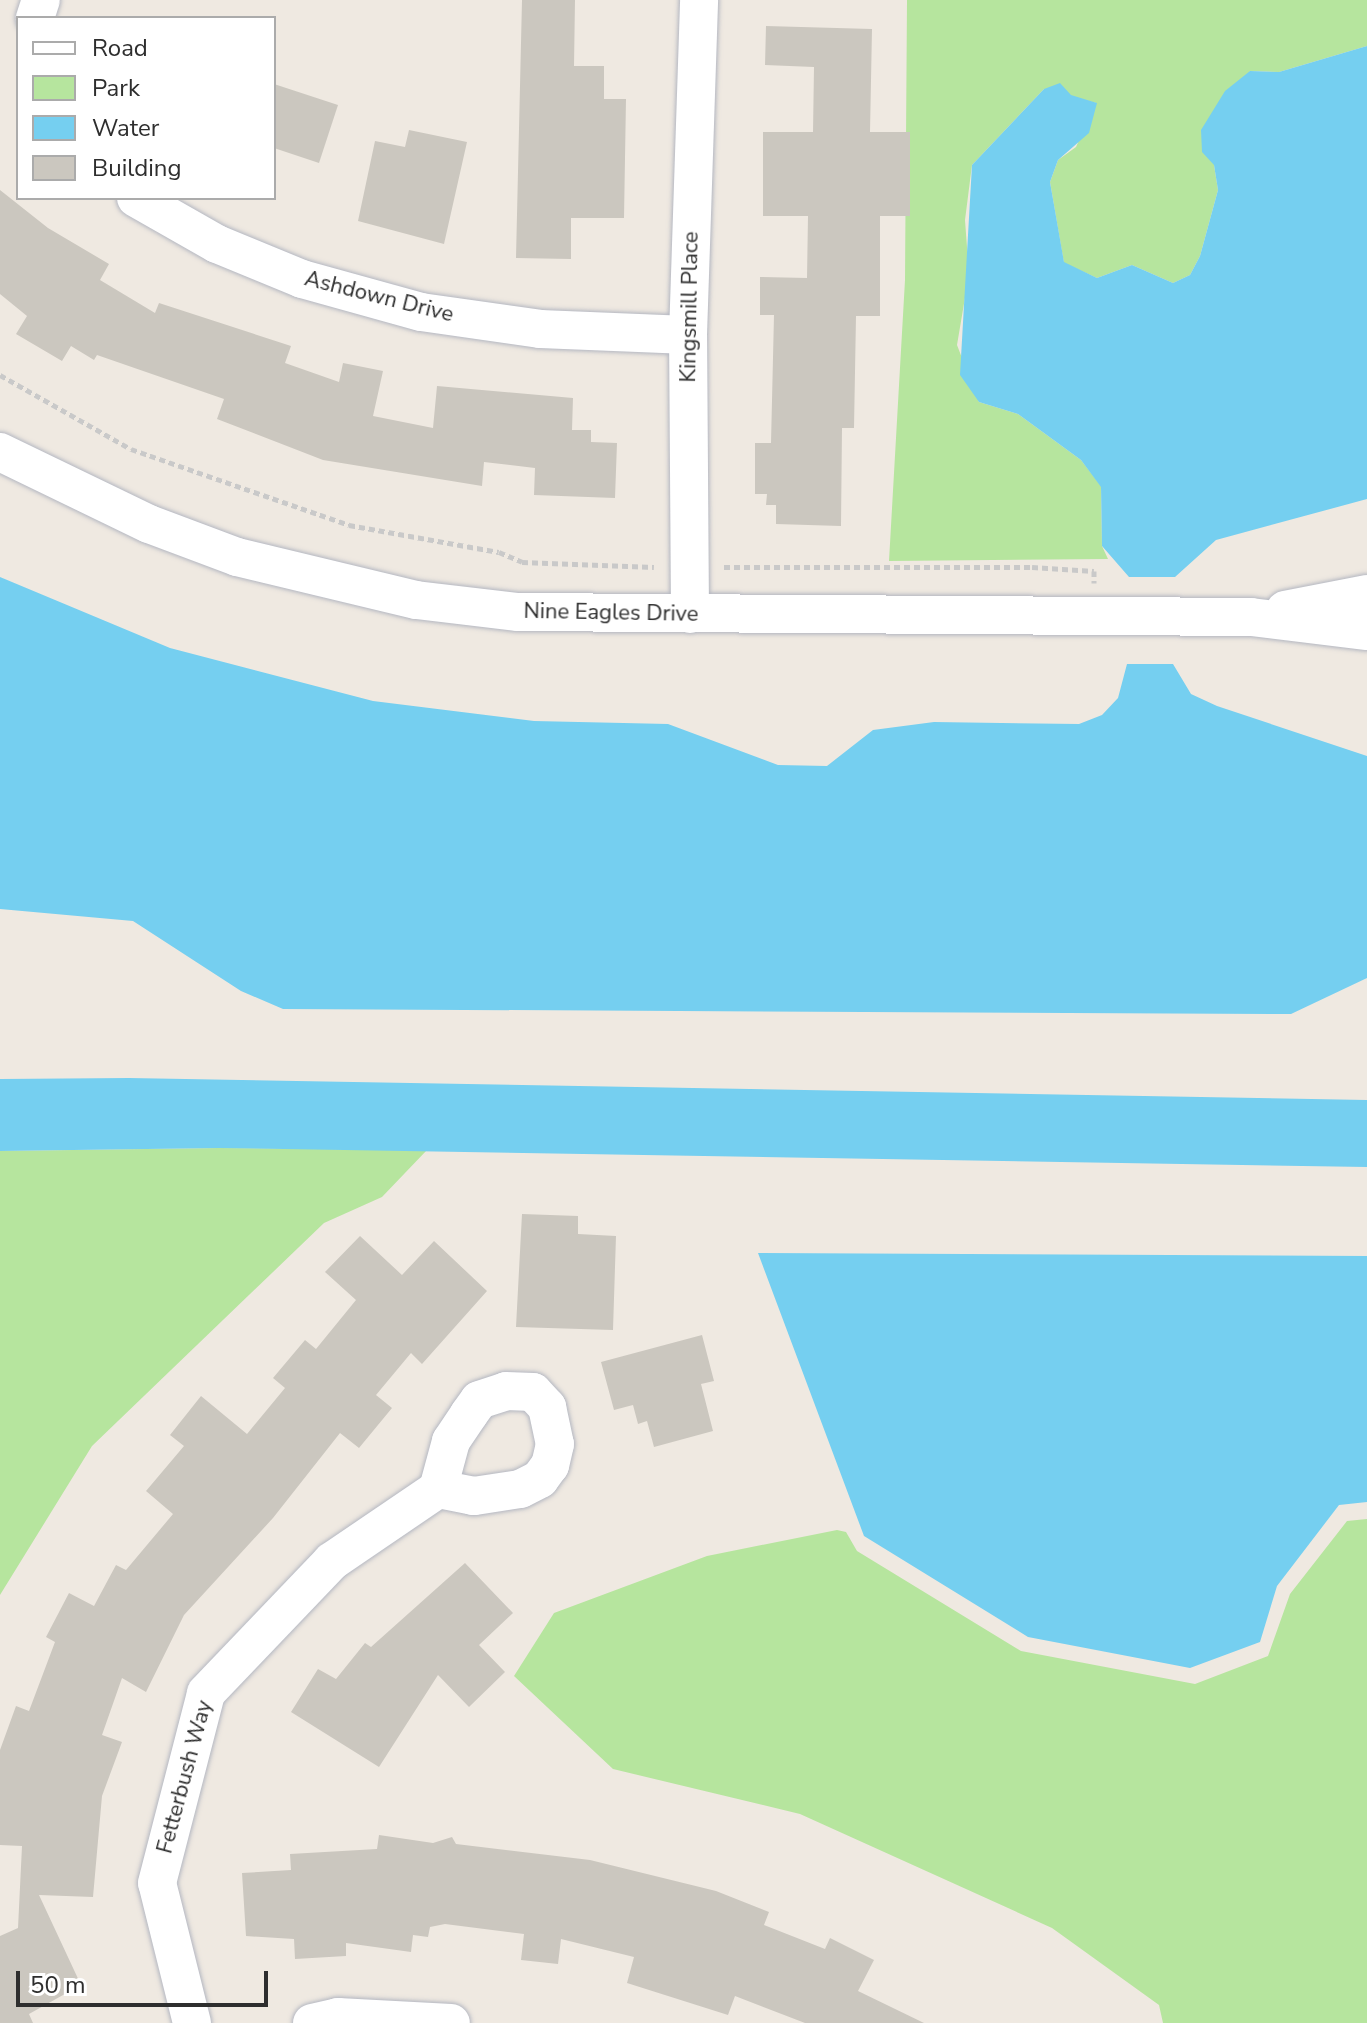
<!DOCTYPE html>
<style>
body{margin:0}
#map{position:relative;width:1367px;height:2023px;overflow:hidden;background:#efe9e1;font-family:"Nunito Sans",sans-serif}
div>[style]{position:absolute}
.green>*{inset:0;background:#b6e59e}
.water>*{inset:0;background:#75cff0}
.building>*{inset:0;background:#cbc7bf}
.path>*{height:5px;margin-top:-2.5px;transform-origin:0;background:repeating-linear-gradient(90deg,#c9c9c9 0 6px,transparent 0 10px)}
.roads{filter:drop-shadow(0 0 2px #b4b7c1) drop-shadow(0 0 2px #b4b7c1)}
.minor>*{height:38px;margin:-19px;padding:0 19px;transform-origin:19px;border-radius:19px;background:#fff}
span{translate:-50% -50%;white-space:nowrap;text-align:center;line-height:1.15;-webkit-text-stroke:7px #fff;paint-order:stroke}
.street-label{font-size:22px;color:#2e2e2e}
.legend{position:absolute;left:16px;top:16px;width:260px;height:184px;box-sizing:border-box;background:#fff;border:2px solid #ababab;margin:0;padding:10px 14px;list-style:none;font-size:24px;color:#2e2e2e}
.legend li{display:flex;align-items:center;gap:16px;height:40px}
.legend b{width:40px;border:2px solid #ababab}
.scale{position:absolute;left:16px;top:1971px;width:252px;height:36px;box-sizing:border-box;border:4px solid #2e2e2e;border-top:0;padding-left:10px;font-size:24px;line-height:28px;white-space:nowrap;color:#2e2e2e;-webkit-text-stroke:6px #fff;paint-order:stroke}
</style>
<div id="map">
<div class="green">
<i style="clip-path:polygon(907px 0,1367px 0,1367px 46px,1279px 72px,1250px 71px,1214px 165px,1218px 190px,1200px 256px,1190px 275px,1173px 283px,1132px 265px,1097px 278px,1064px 263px,1050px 182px,1058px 160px,1076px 147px,1096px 103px,1044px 89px,972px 165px,965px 220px,969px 274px,957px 345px,979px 402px,1018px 414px,1081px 460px,1101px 486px,1102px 546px,1108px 559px,889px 561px,905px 280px)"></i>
<i style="clip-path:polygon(219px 1148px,427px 1150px,382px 1197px,324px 1223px,92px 1446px,0 1595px,0 1151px)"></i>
<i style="clip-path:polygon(1367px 1519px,1367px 2023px,1163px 2023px,1159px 2005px,1052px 1928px,800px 1814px,613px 1769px,514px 1676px,554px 1613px,707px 1556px,837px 1530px,846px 1532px,857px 1551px,1021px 1651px,1195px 1684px,1268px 1656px,1290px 1594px,1347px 1521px)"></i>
</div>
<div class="water">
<i style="clip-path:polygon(1367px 46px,1367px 499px,1216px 540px,1175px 577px,1129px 577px,1102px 546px,1101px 487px,1081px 460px,1018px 414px,979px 402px,960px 375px,972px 165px,1044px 89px,1060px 83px,1071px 95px,1097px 103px,1089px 133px,1058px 160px,1050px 182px,1064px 262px,1097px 278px,1132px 265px,1173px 283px,1190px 275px,1200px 256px,1218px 190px,1214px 165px,1202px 152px,1201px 130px,1225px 91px,1250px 71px,1279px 72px)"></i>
<i style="clip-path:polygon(0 577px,170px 648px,373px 701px,534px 721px,668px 724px,778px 765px,827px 766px,873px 730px,934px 722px,1079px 724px,1102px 715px,1118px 698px,1127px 664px,1173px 664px,1191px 694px,1217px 706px,1367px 756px,1367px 978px,1291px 1014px,283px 1009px,241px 991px,133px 921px,0 909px)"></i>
<i style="clip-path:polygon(129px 1078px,1367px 1100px,1367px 1167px,219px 1148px,0 1151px,0 1079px)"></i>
<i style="clip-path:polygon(758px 1253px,1367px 1256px,1367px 1502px,1339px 1505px,1277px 1586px,1260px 1642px,1190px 1668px,1028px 1637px,864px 1536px)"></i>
</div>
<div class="building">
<i style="clip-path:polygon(522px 0,575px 0,574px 66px,604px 66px,604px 99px,626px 99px,624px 218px,571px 218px,571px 259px,516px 258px)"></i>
<i style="clip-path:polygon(766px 26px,872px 29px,870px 132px,910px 132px,910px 216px,880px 216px,880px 316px,856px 316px,854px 428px,842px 428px,841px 526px,776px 524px,776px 505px,766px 505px,767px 494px,755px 494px,755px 443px,771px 443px,774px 315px,760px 315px,760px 277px,807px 278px,808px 216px,763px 216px,763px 132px,813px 132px,814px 67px,765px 65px)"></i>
<i style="clip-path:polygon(274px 84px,338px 105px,319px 163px,274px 148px)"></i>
<i style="clip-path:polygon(409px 130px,467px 142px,444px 244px,358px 221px,375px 141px,405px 147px)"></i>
<i style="clip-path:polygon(0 190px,48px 228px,109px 264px,100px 280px,155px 313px,159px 303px,291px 346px,285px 363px,339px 382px,343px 363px,383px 371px,373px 416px,433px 428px,437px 386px,573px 398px,572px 430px,591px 430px,591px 442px,617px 443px,615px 498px,534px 495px,535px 468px,484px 462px,482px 486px,323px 460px,217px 419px,224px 399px,97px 355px,94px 360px,71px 346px,62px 361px,16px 334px,27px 316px,0 294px)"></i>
<i style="clip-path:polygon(522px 1214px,578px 1216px,578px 1234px,616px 1236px,613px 1330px,516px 1327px)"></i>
<i style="clip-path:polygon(360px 1236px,402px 1275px,434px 1241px,487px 1291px,422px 1364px,411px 1353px,376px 1395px,392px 1408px,359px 1448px,340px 1433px,273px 1518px,184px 1615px,146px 1692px,122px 1678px,102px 1735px,122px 1742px,102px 1796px,93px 1897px,39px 1895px,81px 1985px,29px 2014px,33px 2023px,0 2023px,0 1936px,18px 1928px,22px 1846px,0 1845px,0 1750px,16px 1706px,29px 1711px,55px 1642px,46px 1637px,69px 1593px,94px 1606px,116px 1565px,126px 1570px,173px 1514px,146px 1491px,184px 1446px,170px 1435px,201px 1396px,247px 1434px,285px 1388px,273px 1378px,305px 1340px,316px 1349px,356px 1300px,325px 1272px)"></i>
<i style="clip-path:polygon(702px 1335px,714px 1381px,701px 1384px,713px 1431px,654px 1447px,647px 1421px,638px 1424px,633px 1405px,614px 1410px,601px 1362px)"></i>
<i style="clip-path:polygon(465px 1563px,513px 1613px,479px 1645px,505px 1672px,469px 1707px,438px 1675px,379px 1767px,291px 1712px,318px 1669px,336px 1679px,365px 1643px,371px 1647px)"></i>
<i style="clip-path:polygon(379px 1835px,433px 1843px,452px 1837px,456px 1844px,590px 1860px,716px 1891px,769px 1912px,764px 1925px,825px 1949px,830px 1938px,874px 1960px,858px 1991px,924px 2023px,805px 2023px,735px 1996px,728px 2015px,627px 1983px,634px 1957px,561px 1939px,558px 1964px,521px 1960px,524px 1934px,445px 1924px,430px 1927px,428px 1937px,413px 1935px,411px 1952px,346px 1943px,346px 1956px,295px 1959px,294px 1939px,246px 1936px,242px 1873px,291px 1870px,290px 1854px,377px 1849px)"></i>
</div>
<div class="path">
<i style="left:0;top:375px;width:150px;rotate:29.5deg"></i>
<i style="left:131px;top:449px;width:231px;rotate:19.2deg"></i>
<i style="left:349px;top:525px;width:152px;rotate:10.2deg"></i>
<i style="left:499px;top:552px;width:25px;rotate:23deg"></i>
<i style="left:522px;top:562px;width:132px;rotate:2.2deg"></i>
<i style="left:724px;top:567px;width:308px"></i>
<i style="left:1032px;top:567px;width:62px;rotate:3.7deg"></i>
<i style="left:1094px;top:571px;width:12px;rotate:90deg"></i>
</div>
<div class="roads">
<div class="minor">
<i style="left:35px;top:18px;width:19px;rotate:-72deg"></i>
<i style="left:136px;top:198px;width:93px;rotate:29.6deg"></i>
<i style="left:217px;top:244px;width:92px;rotate:22.4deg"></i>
<i style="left:302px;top:279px;width:123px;rotate:15.5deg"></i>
<i style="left:421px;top:312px;width:120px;rotate:8.1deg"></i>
<i style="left:540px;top:329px;width:148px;rotate:2.3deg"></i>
<i style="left:0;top:452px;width:165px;rotate:25.8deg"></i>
<i style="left:149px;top:524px;width:94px;rotate:20.6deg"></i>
<i style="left:237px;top:557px;width:184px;rotate:13.5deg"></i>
<i style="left:416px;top:600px;width:103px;rotate:6.7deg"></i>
<i style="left:518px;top:612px;width:733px;rotate:0.39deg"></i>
<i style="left:1251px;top:617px;width:117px;rotate:6.9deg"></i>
<i style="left:1285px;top:610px;width:84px;rotate:-11deg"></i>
<i style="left:690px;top:614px;width:279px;rotate:-90.4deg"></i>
<i style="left:688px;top:335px;width:335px;rotate:-88.1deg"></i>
<i style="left:506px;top:1391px;width:27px;rotate:2deg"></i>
<i style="left:533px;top:1392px;width:21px;rotate:47deg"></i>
<i style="left:547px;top:1407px;width:38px;rotate:78deg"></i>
<i style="left:555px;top:1444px;width:22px;rotate:103deg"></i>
<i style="left:550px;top:1465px;width:17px;rotate:126deg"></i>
<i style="left:540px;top:1479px;width:22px;rotate:153deg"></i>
<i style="left:520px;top:1489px;width:47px;rotate:171.3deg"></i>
<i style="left:474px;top:1496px;width:37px;rotate:-169deg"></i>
<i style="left:438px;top:1489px;width:50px;rotate:-74.8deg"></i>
<i style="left:451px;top:1441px;width:32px;rotate:-56deg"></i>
<i style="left:469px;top:1414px;width:17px;rotate:-54deg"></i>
<i style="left:479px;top:1400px;width:28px;rotate:-18deg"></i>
<i style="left:192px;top:2023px;width:144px;rotate:-104deg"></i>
<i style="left:157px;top:1883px;width:196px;rotate:-75.5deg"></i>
<i style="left:206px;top:1693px;width:182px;rotate:-46.3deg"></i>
<i style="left:332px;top:1561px;width:128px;rotate:-34.2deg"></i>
<i style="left:312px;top:2023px;width:27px;rotate:-13deg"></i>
<i style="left:338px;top:2017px;width:113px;rotate:3deg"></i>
</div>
</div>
<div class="street-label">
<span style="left:379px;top:297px;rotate:14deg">Ashdown Drive</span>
<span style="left:690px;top:307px;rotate:-89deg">Kingsmill Place</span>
<span style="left:611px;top:613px;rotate:1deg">Nine Eagles Drive</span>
<span style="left:185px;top:1777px;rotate:-75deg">Fetterbush Way</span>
</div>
<ul class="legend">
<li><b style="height:10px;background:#fff"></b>Road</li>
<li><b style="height:22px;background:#b6e59e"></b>Park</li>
<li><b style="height:22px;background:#75cff0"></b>Water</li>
<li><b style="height:22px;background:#cbc7bf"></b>Building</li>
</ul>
<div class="scale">50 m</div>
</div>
